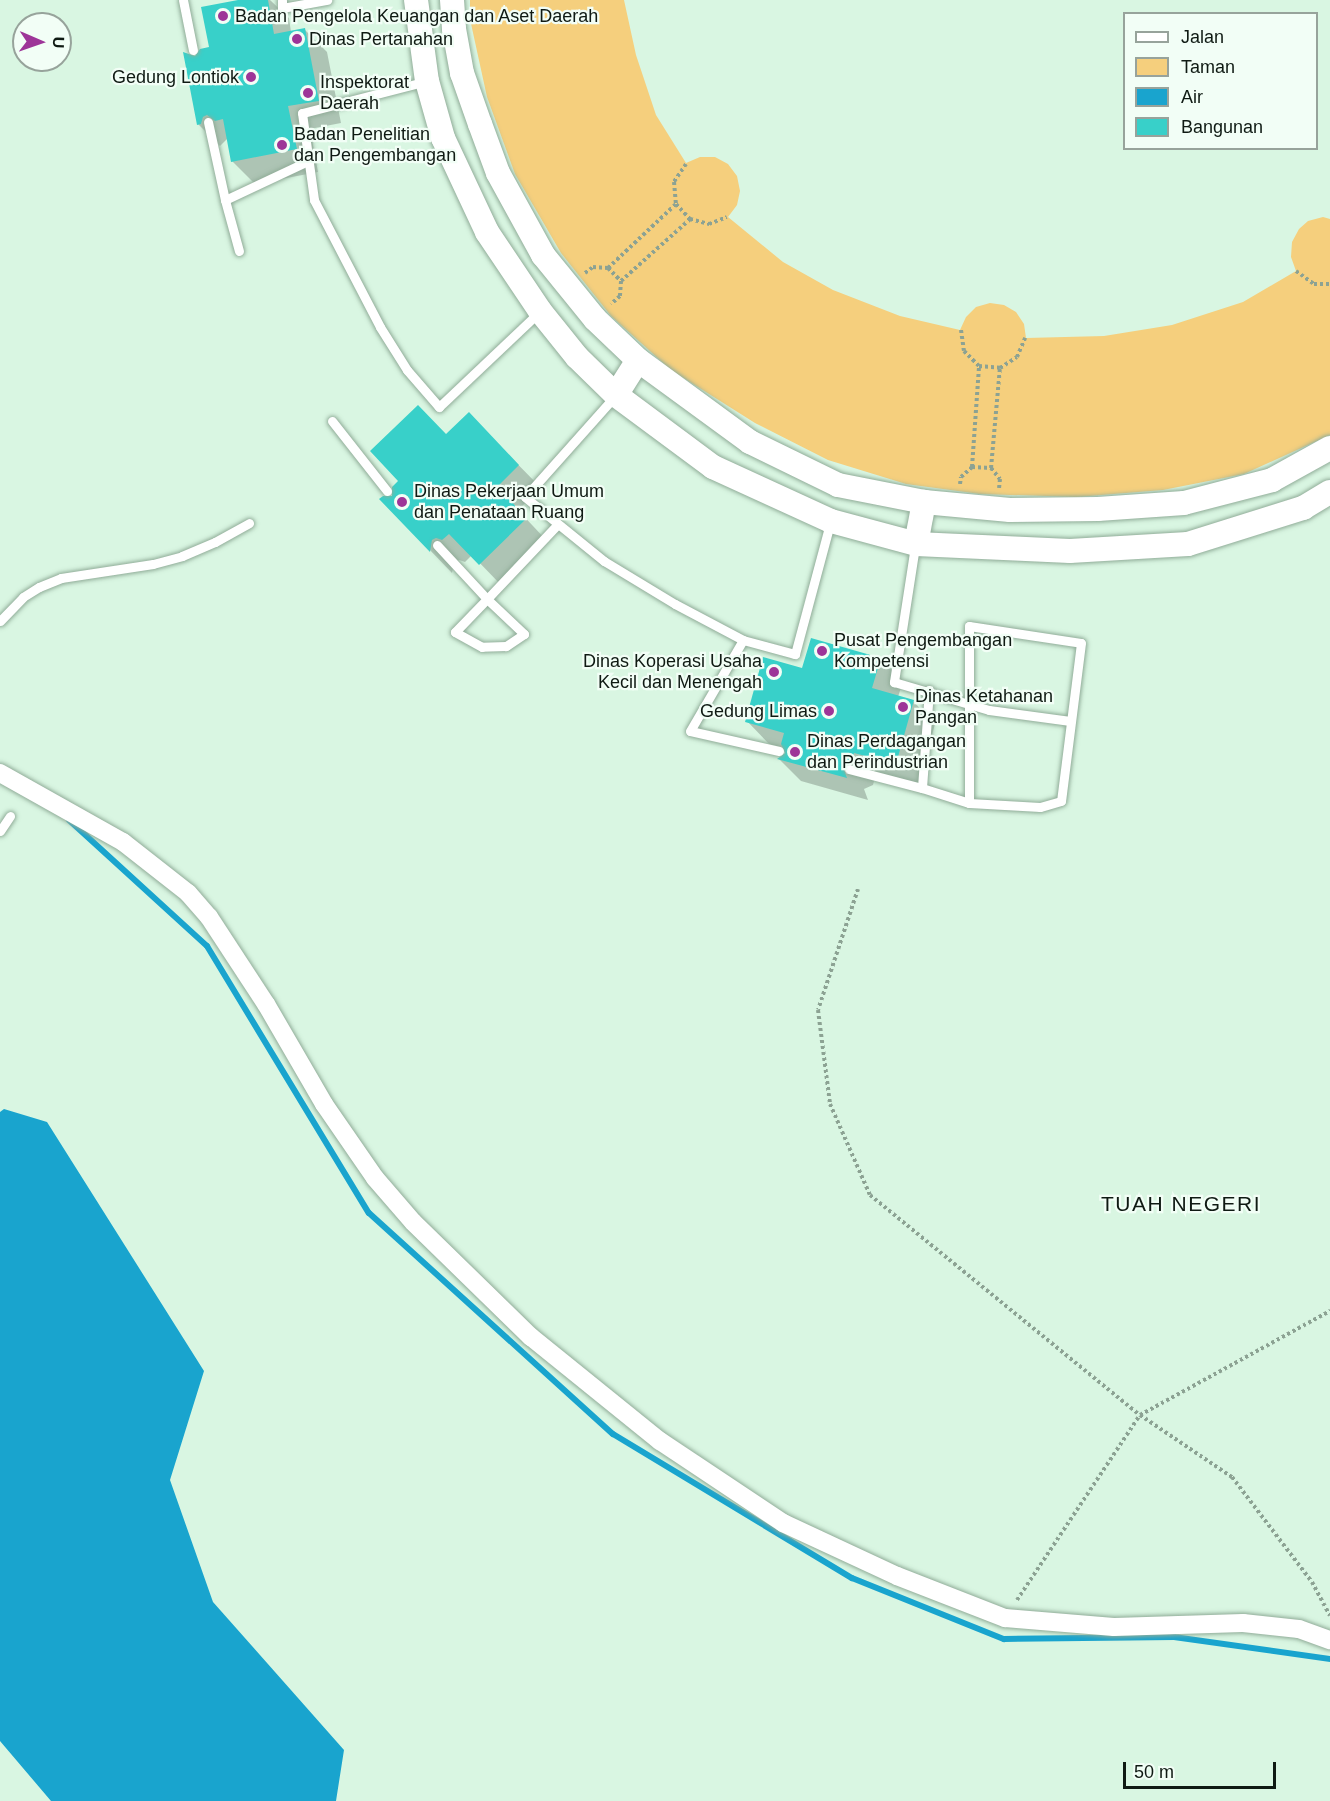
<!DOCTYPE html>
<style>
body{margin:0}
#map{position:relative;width:1330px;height:1801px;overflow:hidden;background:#d9f6e2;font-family:Arial,sans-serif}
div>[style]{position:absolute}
.green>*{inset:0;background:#f5cf7d}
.water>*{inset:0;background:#19a4ce}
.shadow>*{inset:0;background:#0003}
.stream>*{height:6px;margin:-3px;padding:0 3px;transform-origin:3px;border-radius:3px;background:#19a4ce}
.building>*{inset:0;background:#38d0c9}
.path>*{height:4px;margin-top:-2px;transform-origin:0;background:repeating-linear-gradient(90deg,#8ca293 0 3px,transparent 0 6px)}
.roads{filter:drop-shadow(0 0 2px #90ac98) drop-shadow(0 0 2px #90ac98)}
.service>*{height:9px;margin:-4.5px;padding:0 4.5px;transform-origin:4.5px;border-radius:4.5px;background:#fff}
.minor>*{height:18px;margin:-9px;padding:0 9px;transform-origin:9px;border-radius:9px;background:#fff}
.tertiary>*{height:24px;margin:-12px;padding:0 12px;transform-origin:12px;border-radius:12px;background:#fff}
.dots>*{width:16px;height:16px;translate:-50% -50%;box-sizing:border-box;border:3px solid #f2fef6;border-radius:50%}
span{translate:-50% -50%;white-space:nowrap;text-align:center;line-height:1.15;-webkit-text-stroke:4.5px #f2fef6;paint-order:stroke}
.poi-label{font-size:18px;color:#0f1a13}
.left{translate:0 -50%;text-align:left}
.right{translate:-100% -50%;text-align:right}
.quarter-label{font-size:21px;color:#0f1a13;letter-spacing:1.5px}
.legend{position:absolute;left:1123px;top:12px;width:195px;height:138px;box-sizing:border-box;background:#f2fef6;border:2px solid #97a39b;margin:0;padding:8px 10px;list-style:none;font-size:18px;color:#0f1a13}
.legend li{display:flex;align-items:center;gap:12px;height:30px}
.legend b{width:30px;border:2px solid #97a39b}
.north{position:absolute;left:12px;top:12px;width:60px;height:60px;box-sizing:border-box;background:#f2fef6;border:2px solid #97a39b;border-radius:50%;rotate:92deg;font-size:16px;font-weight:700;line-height:24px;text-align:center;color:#0f1a13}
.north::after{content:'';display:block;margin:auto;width:21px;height:27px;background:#9d3598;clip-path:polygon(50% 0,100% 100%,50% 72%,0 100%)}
.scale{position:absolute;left:1123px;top:1762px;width:153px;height:27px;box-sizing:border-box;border:3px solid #0f1a13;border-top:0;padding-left:8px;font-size:18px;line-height:21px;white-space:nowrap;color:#0f1a13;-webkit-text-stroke:4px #f2fef6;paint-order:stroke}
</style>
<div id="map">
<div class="green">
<i style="clip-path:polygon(470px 0,624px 0,636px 55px,656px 115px,686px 163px,700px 157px,715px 157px,728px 164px,737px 176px,740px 191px,737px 205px,728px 217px,783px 262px,833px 290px,900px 316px,960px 330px,966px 317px,976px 307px,990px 303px,1004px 305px,1016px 312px,1024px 324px,1026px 338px,1104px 336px,1172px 325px,1243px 302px,1296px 271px,1291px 257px,1292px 242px,1299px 229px,1308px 221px,1323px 217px,1330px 219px,1330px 435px,1244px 474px,1163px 490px,1077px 497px,980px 494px,906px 484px,828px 460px,755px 423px,671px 370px,611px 316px,561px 253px,515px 174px,487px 97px,470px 19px)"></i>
</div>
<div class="water">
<i style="clip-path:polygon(4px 1109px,47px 1122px,204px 1371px,170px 1480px,213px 1602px,344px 1750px,336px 1801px,51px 1801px,0 1741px,0 1112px)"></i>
</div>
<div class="shadow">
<i style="clip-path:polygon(245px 0,270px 0,289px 18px,291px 32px,305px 30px,327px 52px,341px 123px,310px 129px,318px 172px,255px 184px,232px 161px,228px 138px,220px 146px,198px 124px,196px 58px,211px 48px)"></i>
<i style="clip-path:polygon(447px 435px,491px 437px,541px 488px,518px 510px,548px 542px,502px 586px,472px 555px,465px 562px,459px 560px,454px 563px,452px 573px,381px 499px,393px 497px)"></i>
<i style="clip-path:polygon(880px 659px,903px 681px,898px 697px,913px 701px,935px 724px,918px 786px,876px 774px,873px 785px,864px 789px,868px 800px,801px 781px,779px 759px,787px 754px,784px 748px,769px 744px,747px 721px,803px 670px)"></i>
</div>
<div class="stream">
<i style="left:69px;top:820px;width:187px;rotate:42.4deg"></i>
<i style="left:207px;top:946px;width:312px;rotate:58.8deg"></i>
<i style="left:369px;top:1213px;width:329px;rotate:42.2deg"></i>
<i style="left:613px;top:1434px;width:279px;rotate:31.1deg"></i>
<i style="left:852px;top:1578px;width:164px;rotate:21.9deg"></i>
<i style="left:1004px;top:1639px;width:170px;rotate:-0.7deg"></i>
<i style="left:1174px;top:1637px;width:158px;rotate:8deg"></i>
</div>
<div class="building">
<i style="clip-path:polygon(238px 0,268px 0,274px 34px,305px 28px,319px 101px,288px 106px,297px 149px,231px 162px,223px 119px,215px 121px,207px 115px,203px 117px,201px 124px,197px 125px,183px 52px,195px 56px,200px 49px,209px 47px,201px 7px)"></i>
<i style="clip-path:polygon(418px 405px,446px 434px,469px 412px,519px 465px,497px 487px,527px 518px,479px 565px,449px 534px,442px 540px,436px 538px,432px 540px,430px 552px,379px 499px,383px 496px,392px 496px,392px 487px,398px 481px,370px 451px)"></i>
<i style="clip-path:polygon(811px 638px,881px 658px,872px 688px,914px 700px,896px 764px,854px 753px,851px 763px,843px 767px,847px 778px,777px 759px,785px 753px,781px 744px,784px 733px,745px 722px,763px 657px,802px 668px)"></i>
</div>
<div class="path">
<i style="left:686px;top:164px;width:22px;rotate:124deg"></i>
<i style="left:674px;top:182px;width:22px;rotate:85deg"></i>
<i style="left:676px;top:204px;width:21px;rotate:47deg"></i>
<i style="left:690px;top:219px;width:20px;rotate:15deg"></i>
<i style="left:709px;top:224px;width:19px;rotate:-21deg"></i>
<i style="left:608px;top:268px;width:93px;rotate:-43.3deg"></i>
<i style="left:1296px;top:271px;width:22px;rotate:36deg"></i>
<i style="left:1314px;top:284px;width:16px"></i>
<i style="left:585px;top:273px;width:10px;rotate:-37deg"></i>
<i style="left:593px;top:267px;width:15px;rotate:4deg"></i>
<i style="left:608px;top:268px;width:18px;rotate:45deg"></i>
<i style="left:621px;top:281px;width:15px;rotate:94deg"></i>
<i style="left:620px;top:296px;width:12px;rotate:138deg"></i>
<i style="left:621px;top:281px;width:93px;rotate:-41.9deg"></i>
<i style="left:961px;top:330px;width:21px;rotate:82deg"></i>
<i style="left:964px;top:351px;width:21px;rotate:45deg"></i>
<i style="left:979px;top:366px;width:21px;rotate:5deg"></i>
<i style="left:1000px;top:368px;width:20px;rotate:-33deg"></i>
<i style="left:1017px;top:357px;width:21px;rotate:-67deg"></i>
<i style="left:972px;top:467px;width:101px;rotate:-86deg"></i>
<i style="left:991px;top:468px;width:100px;rotate:-84.9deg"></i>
<i style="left:960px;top:484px;width:7px;rotate:-82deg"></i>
<i style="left:961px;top:477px;width:15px;rotate:-42deg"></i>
<i style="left:972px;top:467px;width:19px;rotate:3deg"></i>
<i style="left:991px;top:468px;width:14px;rotate:51deg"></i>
<i style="left:1000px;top:479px;width:9px;rotate:96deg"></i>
<i style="left:858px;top:889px;width:127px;rotate:108.3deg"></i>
<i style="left:818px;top:1010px;width:95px;rotate:82.7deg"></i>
<i style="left:830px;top:1104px;width:99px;rotate:66.3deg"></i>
<i style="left:870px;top:1195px;width:348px;rotate:39.2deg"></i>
<i style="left:1140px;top:1415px;width:111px;rotate:34deg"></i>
<i style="left:1232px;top:1477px;width:132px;rotate:52.7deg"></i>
<i style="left:1312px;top:1582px;width:38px;rotate:62deg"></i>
<i style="left:1017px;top:1600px;width:222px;rotate:-56.4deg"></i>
<i style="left:1140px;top:1415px;width:217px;rotate:-28.7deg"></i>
</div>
<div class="roads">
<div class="service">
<i style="left:183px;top:0;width:51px;rotate:78.7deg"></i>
<i style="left:282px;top:0;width:8px;rotate:90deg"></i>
<i style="left:282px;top:8px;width:46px;rotate:-10.1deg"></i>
<i style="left:427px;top:81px;width:129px;rotate:165.6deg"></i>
<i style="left:302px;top:113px;width:88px;rotate:82.1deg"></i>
<i style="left:314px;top:200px;width:143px;rotate:62.5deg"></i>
<i style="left:380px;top:327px;width:51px;rotate:57.9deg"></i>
<i style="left:407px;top:370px;width:49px;rotate:49.1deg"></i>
<i style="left:439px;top:407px;width:138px;rotate:-43.5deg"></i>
<i style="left:208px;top:122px;width:80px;rotate:77.7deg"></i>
<i style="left:239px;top:251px;width:53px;rotate:-105.4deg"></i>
<i style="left:225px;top:200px;width:94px;rotate:-25.2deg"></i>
<i style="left:615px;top:396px;width:135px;rotate:131.7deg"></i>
<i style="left:525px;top:497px;width:102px;rotate:39deg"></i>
<i style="left:604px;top:561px;width:83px;rotate:31.2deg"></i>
<i style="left:675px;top:604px;width:77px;rotate:27.9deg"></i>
<i style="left:332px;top:421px;width:89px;rotate:51.8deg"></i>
<i style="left:437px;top:545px;width:74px;rotate:47.2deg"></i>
<i style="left:487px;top:599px;width:51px;rotate:43.4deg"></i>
<i style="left:524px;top:634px;width:22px;rotate:146deg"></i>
<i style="left:506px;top:646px;width:24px;rotate:178deg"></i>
<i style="left:482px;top:647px;width:31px;rotate:-151deg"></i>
<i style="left:455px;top:632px;width:46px;rotate:-45.9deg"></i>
<i style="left:487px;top:599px;width:102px;rotate:-46.6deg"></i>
<i style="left:915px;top:546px;width:138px;rotate:98.8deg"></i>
<i style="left:894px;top:682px;width:99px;rotate:16.4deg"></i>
<i style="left:989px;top:710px;width:82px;rotate:7.7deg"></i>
<i style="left:0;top:621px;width:33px;rotate:-46deg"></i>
<i style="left:23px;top:597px;width:19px;rotate:-32deg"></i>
<i style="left:39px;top:587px;width:24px;rotate:-22deg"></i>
<i style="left:61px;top:578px;width:93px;rotate:-8.7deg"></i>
<i style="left:153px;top:564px;width:30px;rotate:-15deg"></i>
<i style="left:182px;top:556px;width:36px;rotate:-23deg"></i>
<i style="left:215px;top:542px;width:39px;rotate:-29deg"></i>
<i style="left:969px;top:626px;width:113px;rotate:8.6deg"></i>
<i style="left:1081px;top:643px;width:159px;rotate:97.2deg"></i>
<i style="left:1061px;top:801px;width:22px;rotate:164deg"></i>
<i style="left:1040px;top:807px;width:71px;rotate:-176.8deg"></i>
<i style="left:969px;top:803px;width:177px;rotate:-90deg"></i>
<i style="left:929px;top:690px;width:98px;rotate:94.1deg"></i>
<i style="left:922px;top:788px;width:49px;rotate:17.7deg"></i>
<i style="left:779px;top:751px;width:91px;rotate:-167.3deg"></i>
<i style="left:690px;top:731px;width:105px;rotate:-59.8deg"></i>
<i style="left:743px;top:640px;width:54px;rotate:15.1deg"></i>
<i style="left:795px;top:654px;width:136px;rotate:-75deg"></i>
<i style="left:849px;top:769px;width:75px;rotate:14.6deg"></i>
<i style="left:0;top:831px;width:18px;rotate:-56deg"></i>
</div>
<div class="minor">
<i style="left:0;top:773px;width:141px;rotate:29.3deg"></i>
<i style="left:123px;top:842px;width:83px;rotate:38.1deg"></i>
<i style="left:188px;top:893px;width:32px;rotate:49deg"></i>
<i style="left:209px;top:917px;width:104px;rotate:56.8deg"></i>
<i style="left:266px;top:1004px;width:116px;rotate:59.9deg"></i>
<i style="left:324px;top:1104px;width:90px;rotate:55.4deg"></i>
<i style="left:375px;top:1178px;width:58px;rotate:49.2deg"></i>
<i style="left:413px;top:1222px;width:165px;rotate:44.3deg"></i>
<i style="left:531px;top:1337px;width:166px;rotate:38.9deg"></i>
<i style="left:660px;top:1441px;width:148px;rotate:33.7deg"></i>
<i style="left:783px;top:1523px;width:126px;rotate:24.9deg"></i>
<i style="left:897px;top:1576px;width:116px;rotate:21.3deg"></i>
<i style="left:1005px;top:1618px;width:109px;rotate:4.7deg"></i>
<i style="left:1114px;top:1627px;width:129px;rotate:-1.8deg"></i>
<i style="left:1243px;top:1623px;width:56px;rotate:6.1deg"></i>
<i style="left:1299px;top:1629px;width:33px;rotate:20deg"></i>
</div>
<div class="tertiary">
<i style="left:416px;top:0;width:82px;rotate:82.3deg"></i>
<i style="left:427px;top:81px;width:59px;rotate:74.3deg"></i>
<i style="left:443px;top:138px;width:104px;rotate:64.9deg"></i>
<i style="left:487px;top:232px;width:95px;rotate:56.1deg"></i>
<i style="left:540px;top:311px;width:59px;rotate:51.2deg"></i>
<i style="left:577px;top:357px;width:54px;rotate:44.3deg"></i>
<i style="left:616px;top:395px;width:121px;rotate:36.6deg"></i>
<i style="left:713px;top:467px;width:130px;rotate:24.6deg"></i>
<i style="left:831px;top:521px;width:88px;rotate:15.1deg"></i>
<i style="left:916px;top:544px;width:154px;rotate:2.6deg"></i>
<i style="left:1070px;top:551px;width:118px;rotate:-3.4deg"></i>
<i style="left:1188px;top:544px;width:121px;rotate:-17.4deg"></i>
<i style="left:1303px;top:508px;width:31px;rotate:-31deg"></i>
<i style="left:452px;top:0;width:29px;rotate:86deg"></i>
<i style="left:454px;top:29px;width:45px;rotate:79.7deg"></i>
<i style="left:462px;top:73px;width:54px;rotate:70.6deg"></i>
<i style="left:480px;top:124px;width:52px;rotate:69.8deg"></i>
<i style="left:498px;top:173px;width:94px;rotate:61.2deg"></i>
<i style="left:543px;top:255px;width:82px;rotate:50.9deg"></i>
<i style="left:595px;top:319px;width:59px;rotate:43.6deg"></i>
<i style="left:638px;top:360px;width:139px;rotate:36.2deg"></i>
<i style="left:750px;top:442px;width:98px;rotate:26deg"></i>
<i style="left:838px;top:485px;width:88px;rotate:11.2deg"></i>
<i style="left:924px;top:502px;width:86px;rotate:5.3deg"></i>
<i style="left:1010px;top:510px;width:88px;rotate:-0.7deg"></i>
<i style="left:1098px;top:509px;width:86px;rotate:-4deg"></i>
<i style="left:1184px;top:503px;width:91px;rotate:-14.6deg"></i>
<i style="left:1272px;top:480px;width:66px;rotate:-28.9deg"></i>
<i style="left:616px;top:395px;width:41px;rotate:-57.8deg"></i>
<i style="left:916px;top:544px;width:43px;rotate:-79.2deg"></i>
</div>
</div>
<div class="dots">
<i style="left:223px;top:16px;background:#9d3598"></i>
<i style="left:297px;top:39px;background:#9d3598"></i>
<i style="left:251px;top:77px;background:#9d3598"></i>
<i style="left:308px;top:93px;background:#9d3598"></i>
<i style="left:282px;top:145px;background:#9d3598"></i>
<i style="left:402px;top:502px;background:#9d3598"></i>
<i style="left:822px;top:651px;background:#9d3598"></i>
<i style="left:774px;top:672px;background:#9d3598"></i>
<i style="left:903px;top:707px;background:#9d3598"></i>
<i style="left:829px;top:711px;background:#9d3598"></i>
<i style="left:795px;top:752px;background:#9d3598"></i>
</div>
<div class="poi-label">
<span class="left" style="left:235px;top:16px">Badan Pengelola Keuangan dan Aset Daerah</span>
<span class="left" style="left:309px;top:39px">Dinas Pertanahan</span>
<span class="right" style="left:239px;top:77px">Gedung Lontiok</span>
<span class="left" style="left:320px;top:93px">Inspektorat<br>Daerah</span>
<span class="left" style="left:294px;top:145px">Badan Penelitian<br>dan Pengembangan</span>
<span class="left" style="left:414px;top:502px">Dinas Pekerjaan Umum<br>dan Penataan Ruang</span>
<span class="left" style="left:834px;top:651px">Pusat Pengembangan<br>Kompetensi</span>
<span class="right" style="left:762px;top:672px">Dinas Koperasi Usaha<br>Kecil dan Menengah</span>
<span class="left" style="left:915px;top:707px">Dinas Ketahanan<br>Pangan</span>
<span class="right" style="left:817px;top:711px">Gedung Limas</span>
<span class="left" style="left:807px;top:752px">Dinas Perdagangan<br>dan Perindustrian</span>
</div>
<div class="quarter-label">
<span style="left:1181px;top:1204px">TUAH NEGERI</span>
</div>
<ul class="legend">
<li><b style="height:8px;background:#fff"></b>Jalan</li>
<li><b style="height:16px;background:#f5cf7d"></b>Taman</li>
<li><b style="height:16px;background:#19a4ce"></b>Air</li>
<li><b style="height:16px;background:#38d0c9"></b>Bangunan</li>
</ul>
<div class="north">U</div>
<div class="scale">50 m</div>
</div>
